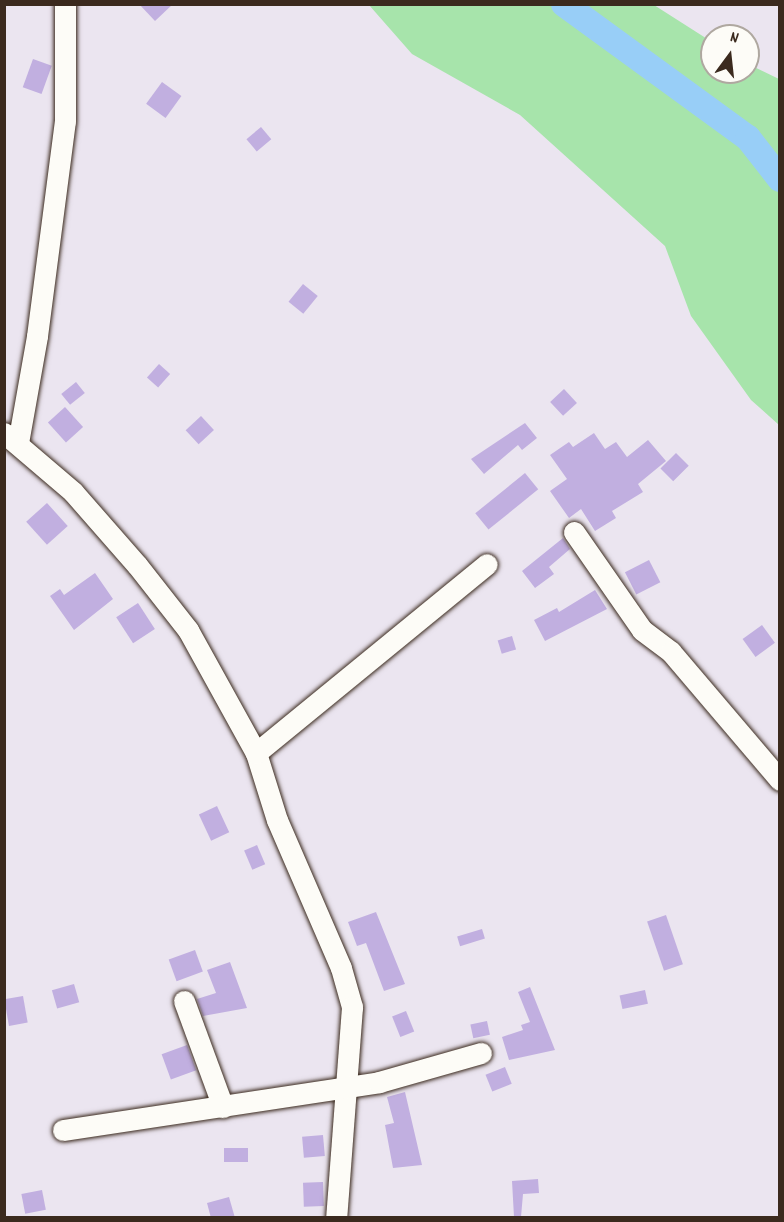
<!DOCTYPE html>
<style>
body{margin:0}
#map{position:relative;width:784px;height:1222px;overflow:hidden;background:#ebe5f0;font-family:Dekko,sans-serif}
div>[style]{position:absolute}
.green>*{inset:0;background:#a7e4ab}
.river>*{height:26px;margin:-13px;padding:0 13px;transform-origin:13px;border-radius:13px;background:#98cef7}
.building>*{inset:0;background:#c1afe0;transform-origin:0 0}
.roads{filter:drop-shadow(0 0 2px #3b2a1e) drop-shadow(0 0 2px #3b2a1e)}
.minor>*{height:21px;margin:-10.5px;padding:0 10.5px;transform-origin:10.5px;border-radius:10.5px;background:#fdfcf7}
span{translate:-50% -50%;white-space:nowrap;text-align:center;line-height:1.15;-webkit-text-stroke:5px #fdfcf7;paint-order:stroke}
.frame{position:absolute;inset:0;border:6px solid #3b2a1e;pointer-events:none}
.north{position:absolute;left:700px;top:24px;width:60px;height:60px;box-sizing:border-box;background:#fdfcf7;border:2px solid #afa8a0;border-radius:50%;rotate:15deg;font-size:16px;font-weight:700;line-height:24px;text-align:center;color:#3b2a1e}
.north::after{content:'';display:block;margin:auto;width:21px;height:27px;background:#3b2a1e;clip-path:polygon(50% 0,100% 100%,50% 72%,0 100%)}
</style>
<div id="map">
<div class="green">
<i style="clip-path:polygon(369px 5px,654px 5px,712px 42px,712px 72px,748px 72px,748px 64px,779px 79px,779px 425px,751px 400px,691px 316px,665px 246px,520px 115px,412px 54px)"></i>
</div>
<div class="river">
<i style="left:564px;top:4px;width:228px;rotate:36.1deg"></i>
<i style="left:748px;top:138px;width:52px;rotate:52deg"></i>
</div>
<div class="building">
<i style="clip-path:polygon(139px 4px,173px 4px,155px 21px)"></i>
<i style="left:33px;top:59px;width:20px;height:30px;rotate:20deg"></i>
<i style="left:162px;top:82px;width:24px;height:27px;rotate:36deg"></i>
<i style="left:261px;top:127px;width:16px;height:19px;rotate:50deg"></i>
<i style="left:303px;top:284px;width:19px;height:23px;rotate:39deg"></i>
<i style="left:159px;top:364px;width:15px;height:18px;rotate:42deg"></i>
<i style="left:76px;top:382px;width:14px;height:19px;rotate:51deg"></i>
<i style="left:564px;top:389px;width:19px;height:19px;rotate:47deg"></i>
<i style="left:65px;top:407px;width:27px;height:23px;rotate:48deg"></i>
<i style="left:201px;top:416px;width:19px;height:21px;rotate:47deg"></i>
<i style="clip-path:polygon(525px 423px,537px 438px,522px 450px,518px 445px,484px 474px,471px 459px)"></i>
<i style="clip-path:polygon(594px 433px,605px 449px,616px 442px,627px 457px,648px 440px,666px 461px,638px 484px,643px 492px,612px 511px,616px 518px,595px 531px,581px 509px,569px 518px,550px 491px,567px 479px,550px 455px,569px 442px,573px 447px)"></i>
<i style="left:676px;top:453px;width:18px;height:22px;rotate:45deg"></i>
<i style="left:525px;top:473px;width:21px;height:64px;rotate:51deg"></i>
<i style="left:47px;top:503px;width:31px;height:28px;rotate:48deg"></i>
<i style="clip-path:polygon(563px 538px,570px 549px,549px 567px,554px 574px,535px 588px,522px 571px)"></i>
<i style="left:649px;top:560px;width:25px;height:27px;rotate:63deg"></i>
<i style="clip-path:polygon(95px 573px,113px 599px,74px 630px,50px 596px,60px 589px,64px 595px)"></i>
<i style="clip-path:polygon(595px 590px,607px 609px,545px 641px,534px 620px,557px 608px,559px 612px)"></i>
<i style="left:138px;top:603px;width:31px;height:26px;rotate:57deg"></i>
<i style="left:762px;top:625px;width:22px;height:24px;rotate:54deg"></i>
<i style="left:512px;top:636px;width:14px;height:15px;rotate:73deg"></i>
<i style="left:217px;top:806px;width:29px;height:20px;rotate:65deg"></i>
<i style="left:257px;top:845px;width:21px;height:14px;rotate:67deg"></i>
<i style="clip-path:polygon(376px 912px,405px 984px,384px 991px,366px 943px,357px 946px,348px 922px)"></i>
<i style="left:666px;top:915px;width:52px;height:20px;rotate:71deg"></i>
<i style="left:482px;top:929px;width:10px;height:26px;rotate:73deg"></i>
<i style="left:195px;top:950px;width:23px;height:28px;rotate:70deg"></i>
<i style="clip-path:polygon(230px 962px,247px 1008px,203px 1016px,197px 999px,216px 993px,207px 970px)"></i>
<i style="left:74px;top:984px;width:19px;height:23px;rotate:74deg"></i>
<i style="clip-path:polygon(530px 987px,555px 1050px,509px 1060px,502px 1037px,523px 1030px,521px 1025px,530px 1022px,518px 992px)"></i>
<i style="left:645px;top:990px;width:14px;height:26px;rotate:78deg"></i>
<i style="left:23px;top:996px;width:27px;height:19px;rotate:80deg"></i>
<i style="left:406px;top:1011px;width:22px;height:15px;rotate:68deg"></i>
<i style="left:487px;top:1021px;width:14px;height:17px;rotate:78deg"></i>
<i style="left:187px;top:1045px;width:27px;height:27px;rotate:70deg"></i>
<i style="left:505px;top:1067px;width:18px;height:21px;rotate:68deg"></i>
<i style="clip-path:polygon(405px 1092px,422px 1165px,393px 1168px,385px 1125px,394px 1123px,387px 1097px)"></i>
<i style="left:323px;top:1135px;width:21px;height:21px;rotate:85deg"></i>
<i style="left:224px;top:1148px;width:24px;height:14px"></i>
<i style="clip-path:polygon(538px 1179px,539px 1193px,523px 1194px,521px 1217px,514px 1217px,512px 1181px)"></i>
<i style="left:323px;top:1182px;width:24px;height:20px;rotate:88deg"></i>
<i style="left:42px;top:1190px;width:20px;height:21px;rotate:79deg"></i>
<i style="clip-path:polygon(229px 1197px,235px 1218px,211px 1218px,207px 1203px)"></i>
</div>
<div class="roads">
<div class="minor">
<i style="left:4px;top:433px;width:91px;rotate:40.5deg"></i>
<i style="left:73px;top:492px;width:97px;rotate:48.8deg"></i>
<i style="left:137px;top:565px;width:83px;rotate:51.9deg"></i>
<i style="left:188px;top:630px;width:141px;rotate:61.1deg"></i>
<i style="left:256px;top:753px;width:70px;rotate:72.6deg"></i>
<i style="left:277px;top:820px;width:161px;rotate:66.6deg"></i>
<i style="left:341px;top:968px;width:41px;rotate:74.2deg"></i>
<i style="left:352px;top:1007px;width:212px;rotate:94.3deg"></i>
<i style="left:18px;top:443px;width:109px;rotate:-79.9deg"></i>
<i style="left:37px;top:336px;width:217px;rotate:-82.6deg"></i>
<i style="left:65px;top:121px;width:117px;rotate:-90deg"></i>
<i style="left:574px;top:532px;width:119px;rotate:55.2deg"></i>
<i style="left:642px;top:630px;width:36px;rotate:37deg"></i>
<i style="left:671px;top:652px;width:168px;rotate:49.6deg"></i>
<i style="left:256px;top:753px;width:298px;rotate:-39.3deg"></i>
<i style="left:184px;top:1001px;width:113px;rotate:69.8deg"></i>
<i style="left:63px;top:1130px;width:320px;rotate:-8.6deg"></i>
<i style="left:379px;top:1082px;width:106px;rotate:-15.9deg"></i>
</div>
</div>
<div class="frame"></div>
<div class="north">N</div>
</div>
